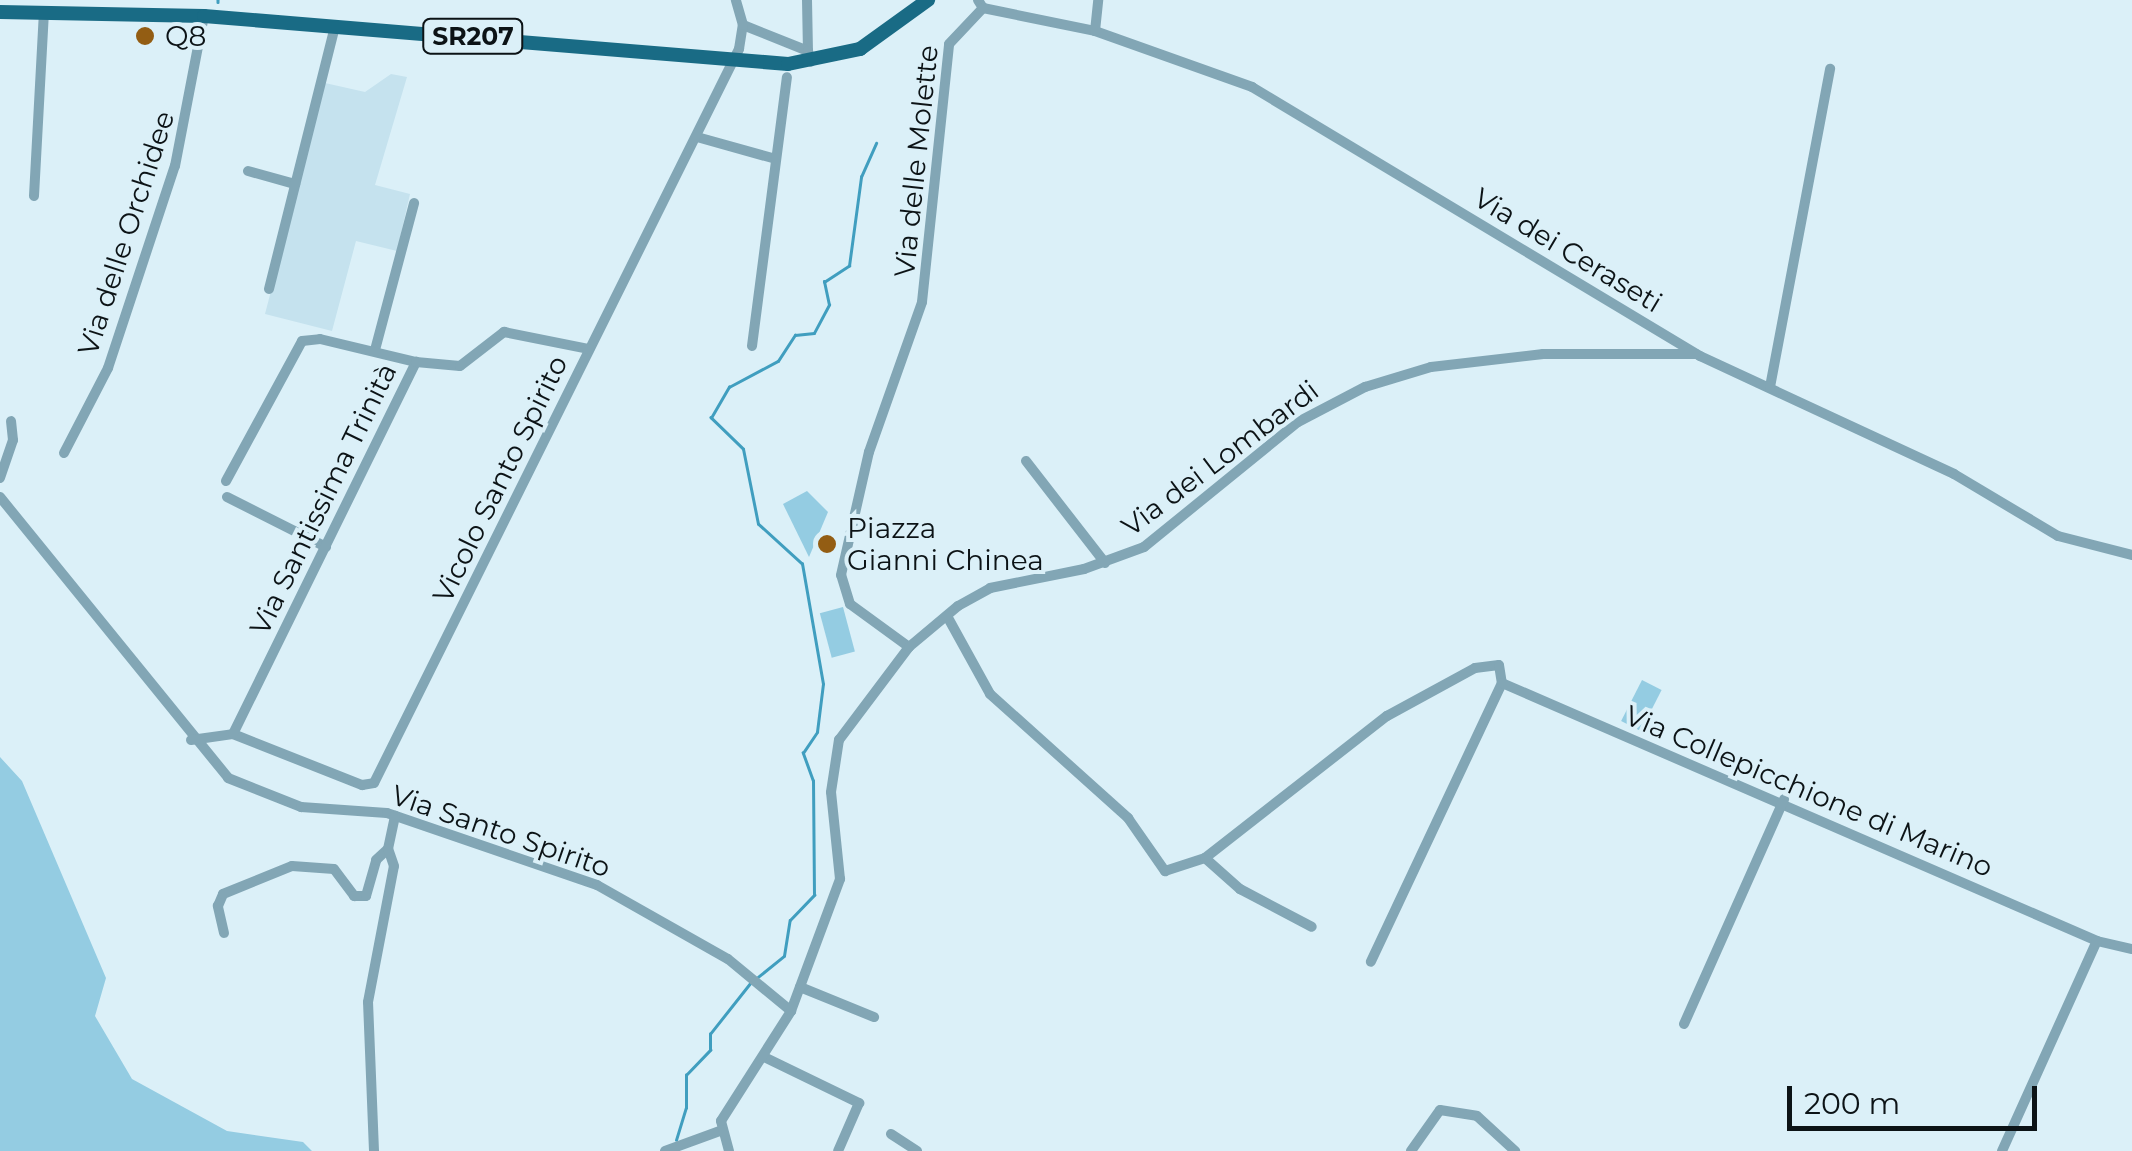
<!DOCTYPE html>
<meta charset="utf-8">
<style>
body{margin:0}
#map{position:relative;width:2132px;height:1151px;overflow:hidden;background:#dbf0f8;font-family:Montserrat,sans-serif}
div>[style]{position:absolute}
.built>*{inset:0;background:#c5e2ee}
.green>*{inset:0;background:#94cce2;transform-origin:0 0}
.stream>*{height:2.5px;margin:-1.25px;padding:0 1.25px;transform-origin:1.25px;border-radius:1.25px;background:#409ebf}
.minor>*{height:10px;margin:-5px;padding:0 5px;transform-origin:5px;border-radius:5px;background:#82a6b5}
.major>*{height:14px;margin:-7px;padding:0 7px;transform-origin:7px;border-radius:7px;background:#196b85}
.dots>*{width:28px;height:28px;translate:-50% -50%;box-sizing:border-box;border:5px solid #dbf0f8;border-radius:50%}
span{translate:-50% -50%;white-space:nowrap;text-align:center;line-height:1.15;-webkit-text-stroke:8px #dbf0f8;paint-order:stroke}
.shield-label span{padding:2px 8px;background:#dbf0f8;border:2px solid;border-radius:8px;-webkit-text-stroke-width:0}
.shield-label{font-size:25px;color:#0c1316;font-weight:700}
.poi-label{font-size:28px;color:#0c1316}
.left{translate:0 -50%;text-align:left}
.street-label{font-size:28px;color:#0c1316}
.scale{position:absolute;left:1787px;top:1086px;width:250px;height:45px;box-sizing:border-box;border:5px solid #0c1316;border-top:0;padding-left:12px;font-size:30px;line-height:35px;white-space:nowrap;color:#0c1316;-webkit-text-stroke:8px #dbf0f8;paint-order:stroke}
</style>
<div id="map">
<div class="built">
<i style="clip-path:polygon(391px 74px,407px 77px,375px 185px,410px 194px,397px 251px,356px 241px,332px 331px,265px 314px,325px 83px,365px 92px)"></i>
</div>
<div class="green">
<i style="clip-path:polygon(807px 491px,828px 512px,809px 557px,783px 504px)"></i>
<i style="left:843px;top:607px;width:46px;height:24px;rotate:75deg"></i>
<i style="left:1642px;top:680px;width:22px;height:46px;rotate:27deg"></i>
<i style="clip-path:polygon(0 757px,22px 781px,106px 978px,95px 1016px,132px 1079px,227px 1131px,303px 1142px,312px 1151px,0 1151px)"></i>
</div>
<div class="stream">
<i style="left:218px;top:0;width:2px;rotate:90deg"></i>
<i style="left:758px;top:977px;width:33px;rotate:-39deg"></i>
<i style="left:784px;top:956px;width:36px;rotate:-81deg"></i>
<i style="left:790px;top:920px;width:35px;rotate:-46deg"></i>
<i style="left:814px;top:895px;width:114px;rotate:-90.5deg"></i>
<i style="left:813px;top:781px;width:30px;rotate:-110deg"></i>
<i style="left:803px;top:753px;width:25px;rotate:-56deg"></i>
<i style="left:817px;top:732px;width:48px;rotate:-82.9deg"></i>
<i style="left:823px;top:684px;width:122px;rotate:-99.9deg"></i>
<i style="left:802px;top:564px;width:59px;rotate:-137.7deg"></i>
<i style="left:758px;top:524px;width:76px;rotate:-101.3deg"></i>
<i style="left:743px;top:449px;width:45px;rotate:-135.9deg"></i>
<i style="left:711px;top:418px;width:36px;rotate:-60deg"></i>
<i style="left:729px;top:387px;width:55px;rotate:-28deg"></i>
<i style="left:778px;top:361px;width:31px;rotate:-57deg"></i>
<i style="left:795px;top:335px;width:19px;rotate:-6deg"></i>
<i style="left:814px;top:333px;width:32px;rotate:-62deg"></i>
<i style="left:829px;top:305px;width:24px;rotate:-102deg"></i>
<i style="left:824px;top:282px;width:30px;rotate:-33deg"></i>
<i style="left:849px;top:266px;width:90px;rotate:-82.3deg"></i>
<i style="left:861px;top:177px;width:37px;rotate:-66deg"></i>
<i style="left:676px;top:1140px;width:34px;rotate:-73deg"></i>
<i style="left:686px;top:1108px;width:33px;rotate:-90deg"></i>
<i style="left:686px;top:1075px;width:35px;rotate:-46deg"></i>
<i style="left:710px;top:1050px;width:16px;rotate:-90deg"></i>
<i style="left:710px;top:1034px;width:66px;rotate:-51.7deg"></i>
</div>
<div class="minor">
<i style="left:807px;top:0;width:51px;rotate:88.9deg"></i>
<i style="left:978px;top:0;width:9px;rotate:58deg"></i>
<i style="left:983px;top:8px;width:114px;rotate:11.6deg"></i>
<i style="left:1095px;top:31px;width:167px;rotate:19.6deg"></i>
<i style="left:1252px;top:87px;width:523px;rotate:30.98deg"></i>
<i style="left:1700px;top:356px;width:280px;rotate:24.9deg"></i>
<i style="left:1954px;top:474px;width:121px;rotate:30.8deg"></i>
<i style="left:2058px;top:536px;width:76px;rotate:14.4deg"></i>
<i style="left:743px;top:25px;width:70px;rotate:21.8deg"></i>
<i style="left:808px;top:51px;width:11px;rotate:75deg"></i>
<i style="left:1095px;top:31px;width:31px;rotate:-84deg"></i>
<i style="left:697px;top:137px;width:82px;rotate:15.6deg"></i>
<i style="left:248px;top:171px;width:49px;rotate:15.5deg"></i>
<i style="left:34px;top:196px;width:185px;rotate:-86.9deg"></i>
<i style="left:269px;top:289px;width:271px;rotate:-75.9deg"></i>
<i style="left:752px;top:346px;width:271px;rotate:-82.6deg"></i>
<i style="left:375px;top:350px;width:152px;rotate:-75.1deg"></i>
<i style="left:1770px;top:387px;width:324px;rotate:-79.3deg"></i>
<i style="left:64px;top:453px;width:96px;rotate:-62.6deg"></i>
<i style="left:108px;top:368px;width:213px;rotate:-71.7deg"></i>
<i style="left:175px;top:166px;width:153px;rotate:-79.1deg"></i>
<i style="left:1026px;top:461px;width:129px;rotate:52.2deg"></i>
<i style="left:0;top:478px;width:40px;rotate:-71.1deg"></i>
<i style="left:13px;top:440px;width:19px;rotate:-96deg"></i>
<i style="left:226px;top:481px;width:159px;rotate:-61.5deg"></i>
<i style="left:302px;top:341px;width:18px;rotate:-6deg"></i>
<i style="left:320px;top:339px;width:99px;rotate:13.5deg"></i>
<i style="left:0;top:497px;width:362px;rotate:50.9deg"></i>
<i style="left:228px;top:778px;width:79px;rotate:21.7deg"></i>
<i style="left:301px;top:807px;width:86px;rotate:4deg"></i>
<i style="left:387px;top:813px;width:222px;rotate:18.9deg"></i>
<i style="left:597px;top:885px;width:150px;rotate:29.5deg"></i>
<i style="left:728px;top:959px;width:82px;rotate:39.5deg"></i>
<i style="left:227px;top:497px;width:111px;rotate:26.8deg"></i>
<i style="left:947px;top:616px;width:89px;rotate:61.1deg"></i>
<i style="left:990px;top:694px;width:186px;rotate:41.9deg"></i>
<i style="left:1128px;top:818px;width:65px;rotate:55.1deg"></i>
<i style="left:1165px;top:871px;width:42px;rotate:-18deg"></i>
<i style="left:1205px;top:858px;width:231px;rotate:-38deg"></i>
<i style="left:1387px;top:716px;width:100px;rotate:-28.6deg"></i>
<i style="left:1475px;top:668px;width:24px;rotate:-7deg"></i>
<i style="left:1499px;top:665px;width:18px;rotate:81deg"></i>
<i style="left:1502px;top:683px;width:308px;rotate:115.2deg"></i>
<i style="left:909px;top:647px;width:73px;rotate:-143.9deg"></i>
<i style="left:850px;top:604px;width:30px;rotate:-107deg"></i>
<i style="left:841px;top:575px;width:126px;rotate:-77.2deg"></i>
<i style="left:869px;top:452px;width:159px;rotate:-70.5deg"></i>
<i style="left:922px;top:302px;width:259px;rotate:-84deg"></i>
<i style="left:949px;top:44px;width:50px;rotate:-46.6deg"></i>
<i style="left:1502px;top:683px;width:649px;rotate:23.44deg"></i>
<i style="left:2097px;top:941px;width:36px;rotate:13deg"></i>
<i style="left:233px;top:734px;width:139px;rotate:21.6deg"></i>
<i style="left:362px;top:785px;width:12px;rotate:-9deg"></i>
<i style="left:374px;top:783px;width:820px;rotate:-63.56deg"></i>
<i style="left:739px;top:49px;width:24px;rotate:-81deg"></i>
<i style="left:743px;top:25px;width:26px;rotate:-106deg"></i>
<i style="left:191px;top:740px;width:42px;rotate:-8.1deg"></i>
<i style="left:233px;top:734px;width:415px;rotate:-63.8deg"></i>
<i style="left:416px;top:362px;width:44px;rotate:5.2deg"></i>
<i style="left:460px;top:366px;width:56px;rotate:-37.7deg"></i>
<i style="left:504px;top:332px;width:87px;rotate:11.3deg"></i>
<i style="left:1205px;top:858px;width:47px;rotate:41.5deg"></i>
<i style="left:1240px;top:889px;width:81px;rotate:27.8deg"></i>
<i style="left:224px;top:933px;width:28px;rotate:-103deg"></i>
<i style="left:218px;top:906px;width:13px;rotate:-67deg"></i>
<i style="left:223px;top:894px;width:74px;rotate:-22.1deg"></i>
<i style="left:292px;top:866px;width:42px;rotate:4.1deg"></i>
<i style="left:334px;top:869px;width:34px;rotate:53deg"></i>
<i style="left:354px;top:896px;width:12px"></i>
<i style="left:366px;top:896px;width:37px;rotate:-74deg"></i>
<i style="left:376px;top:860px;width:16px;rotate:-43deg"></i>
<i style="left:388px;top:849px;width:34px;rotate:-78deg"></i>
<i style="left:800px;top:987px;width:80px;rotate:22.1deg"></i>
<i style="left:1684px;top:1024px;width:246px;rotate:-66deg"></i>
<i style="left:764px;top:1057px;width:106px;rotate:25.8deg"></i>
<i style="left:859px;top:1103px;width:52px;rotate:113.6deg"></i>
<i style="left:891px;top:1134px;width:31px;rotate:33deg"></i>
<i style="left:374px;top:1151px;width:149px;rotate:-92.3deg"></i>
<i style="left:368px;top:1002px;width:138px;rotate:-79.2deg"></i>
<i style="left:394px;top:866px;width:18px;rotate:-109deg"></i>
<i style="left:665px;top:1151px;width:59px;rotate:-20deg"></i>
<i style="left:729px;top:1151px;width:31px;rotate:-105deg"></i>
<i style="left:721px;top:1121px;width:130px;rotate:-57.5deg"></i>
<i style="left:791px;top:1011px;width:141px;rotate:-69.6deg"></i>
<i style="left:840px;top:879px;width:87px;rotate:-95.9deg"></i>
<i style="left:831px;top:792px;width:53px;rotate:-81.3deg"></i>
<i style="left:839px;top:740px;width:116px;rotate:-53deg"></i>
<i style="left:909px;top:647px;width:64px;rotate:-39.9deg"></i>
<i style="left:958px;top:606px;width:37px;rotate:-29deg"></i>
<i style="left:990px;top:588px;width:96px;rotate:-11.4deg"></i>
<i style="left:1084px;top:569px;width:64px;rotate:-20.1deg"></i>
<i style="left:1144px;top:547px;width:198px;rotate:-39.1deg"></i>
<i style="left:1298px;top:422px;width:76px;rotate:-27.6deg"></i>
<i style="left:1365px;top:387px;width:69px;rotate:-16.9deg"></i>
<i style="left:1431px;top:367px;width:113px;rotate:-6.6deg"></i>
<i style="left:1543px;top:354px;width:153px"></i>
<i style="left:1411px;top:1151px;width:50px;rotate:-54.7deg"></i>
<i style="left:1440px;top:1110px;width:37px;rotate:9deg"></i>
<i style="left:1477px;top:1116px;width:52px;rotate:42.6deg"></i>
<i style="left:2002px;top:1151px;width:230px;rotate:-65.7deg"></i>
</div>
<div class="major">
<i style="left:0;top:12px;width:204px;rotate:1.1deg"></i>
<i style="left:204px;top:16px;width:586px;rotate:4.7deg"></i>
<i style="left:788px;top:64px;width:74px;rotate:-11.8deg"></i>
<i style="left:860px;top:49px;width:84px;rotate:-35.8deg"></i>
</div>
<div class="dots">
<i style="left:145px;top:36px;background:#935d13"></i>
<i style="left:827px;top:544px;background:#935d13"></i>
</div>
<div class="shield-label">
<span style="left:473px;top:36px">SR207</span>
</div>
<div class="poi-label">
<span class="left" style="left:165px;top:36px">Q8</span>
<span class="left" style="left:847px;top:544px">Piazza<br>Gianni Chinea</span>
</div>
<div class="street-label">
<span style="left:916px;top:161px;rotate:-84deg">Via delle Molette</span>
<span style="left:126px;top:233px;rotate:-72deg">Via delle Orchidee</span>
<span style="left:1568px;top:250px;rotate:31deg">Via dei Ceraseti</span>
<span style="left:1220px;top:458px;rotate:-37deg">Via dei Lombardi</span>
<span style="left:500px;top:479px;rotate:-64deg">Vicolo Santo Spirito</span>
<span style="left:323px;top:499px;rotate:-64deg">Via Santissima Trinità</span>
<span style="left:1809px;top:791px;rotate:23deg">Via Collepicchione di Marino</span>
<span style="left:501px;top:831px;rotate:19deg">Via Santo Spirito</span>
</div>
<div class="scale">200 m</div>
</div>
